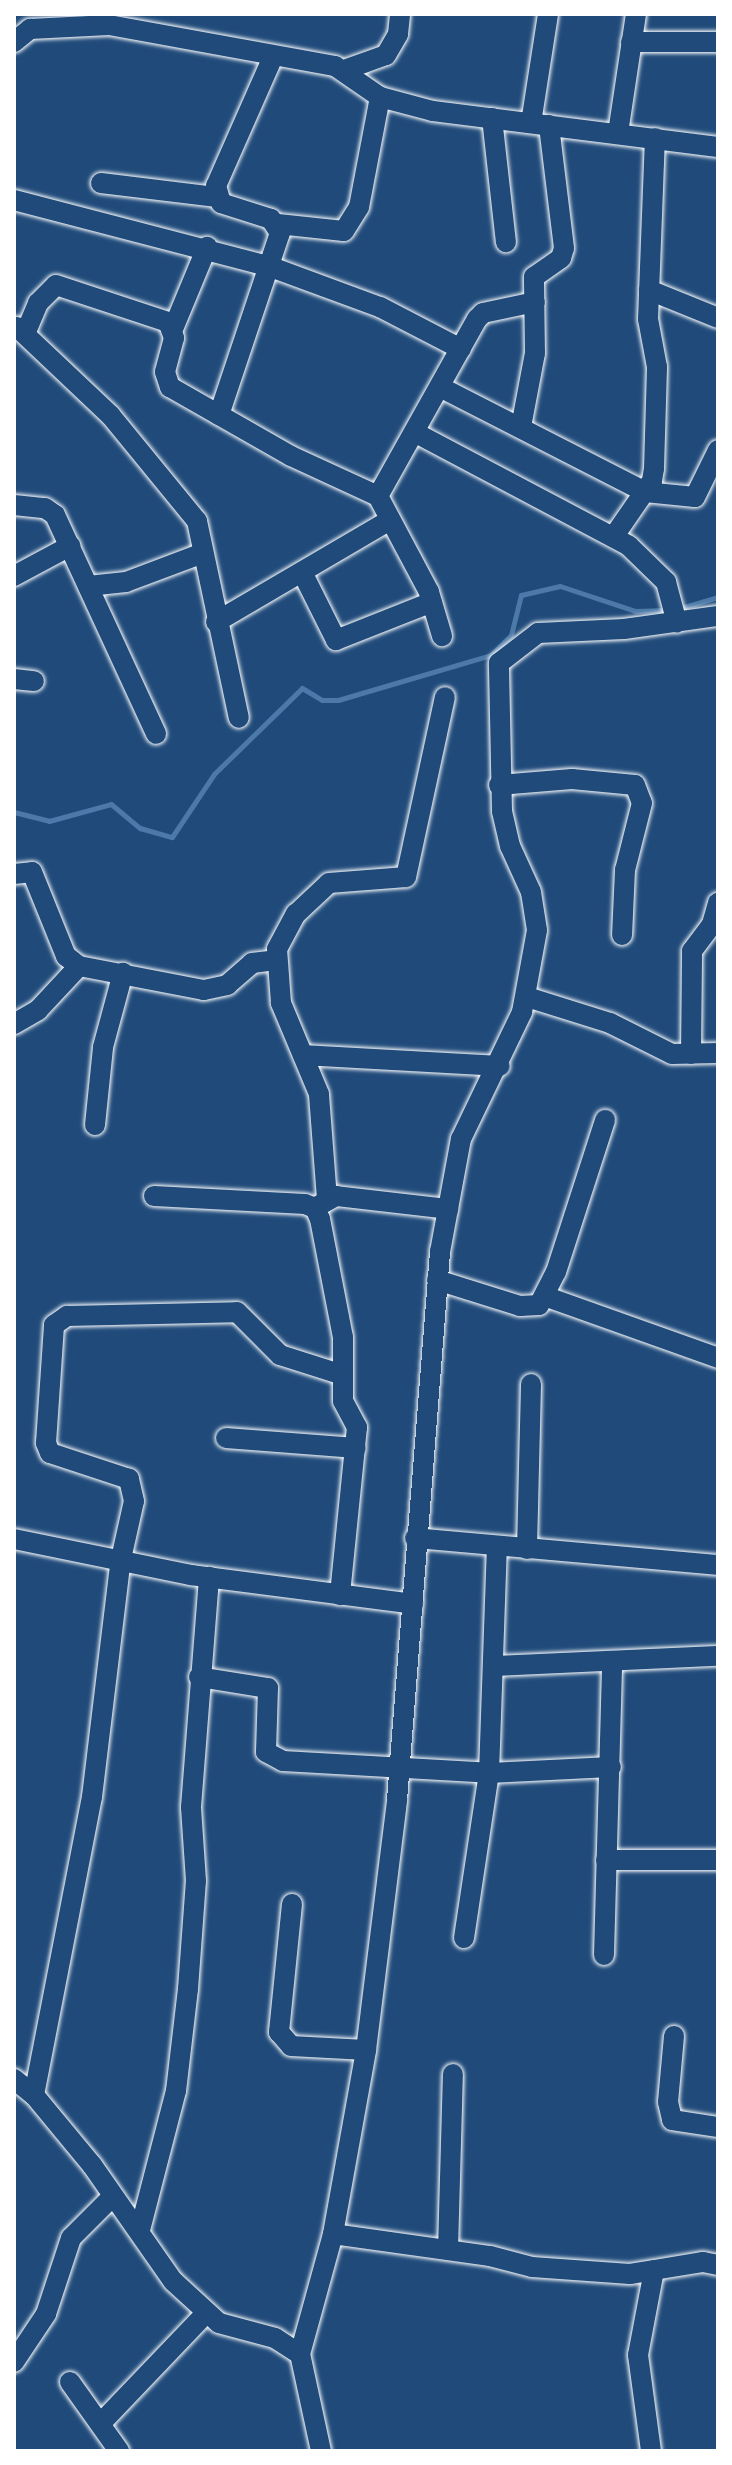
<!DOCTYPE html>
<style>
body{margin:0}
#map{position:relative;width:732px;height:2465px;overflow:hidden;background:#1f4a7a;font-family:"Shantell Sans",sans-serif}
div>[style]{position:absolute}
.stream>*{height:5px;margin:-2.5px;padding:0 2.5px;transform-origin:2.5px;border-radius:2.5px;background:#4c79a8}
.roads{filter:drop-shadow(0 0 2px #fff) drop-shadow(0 0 2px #fff)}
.minor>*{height:20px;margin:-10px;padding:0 10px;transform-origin:10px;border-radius:10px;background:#1f4a7a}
span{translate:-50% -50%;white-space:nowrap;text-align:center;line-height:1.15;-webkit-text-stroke:6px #1f4a7a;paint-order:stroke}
.frame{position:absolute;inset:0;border:16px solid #fff;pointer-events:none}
</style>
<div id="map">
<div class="stream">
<i style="left:677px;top:609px;width:43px;rotate:-16.3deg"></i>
<i style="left:14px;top:812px;width:36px;rotate:14deg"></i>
<i style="left:49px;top:821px;width:64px;rotate:-15.3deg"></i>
<i style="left:111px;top:804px;width:38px;rotate:40deg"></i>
<i style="left:140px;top:828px;width:33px;rotate:16deg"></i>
<i style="left:172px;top:837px;width:76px;rotate:-56.3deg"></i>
<i style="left:214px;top:774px;width:123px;rotate:-44.3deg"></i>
<i style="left:302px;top:688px;width:23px;rotate:31deg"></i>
<i style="left:322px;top:700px;width:16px"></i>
<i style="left:338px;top:700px;width:159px;rotate:-16.4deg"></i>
<i style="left:491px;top:655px;width:28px;rotate:-45deg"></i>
<i style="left:511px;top:635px;width:41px;rotate:-76deg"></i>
<i style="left:521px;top:595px;width:40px;rotate:-13deg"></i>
<i style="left:560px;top:586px;width:79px;rotate:18.4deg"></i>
<i style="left:635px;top:611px;width:32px;rotate:-2deg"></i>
</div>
<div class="roads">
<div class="minor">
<i style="left:14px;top:42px;width:21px;rotate:-39deg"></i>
<i style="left:30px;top:29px;width:79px;rotate:-2.9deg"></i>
<i style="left:109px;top:25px;width:230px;rotate:10.3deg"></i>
<i style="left:335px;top:66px;width:55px;rotate:34.6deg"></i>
<i style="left:380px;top:97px;width:55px;rotate:14.8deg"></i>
<i style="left:433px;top:111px;width:287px;rotate:7.2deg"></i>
<i style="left:631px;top:42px;width:87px"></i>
<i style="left:347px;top:69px;width:41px;rotate:-19.7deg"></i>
<i style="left:386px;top:55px;width:24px;rotate:-60deg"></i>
<i style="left:398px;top:34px;width:20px;rotate:-84deg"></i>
<i style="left:492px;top:118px;width:125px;rotate:83.6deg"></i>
<i style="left:531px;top:123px;width:110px;rotate:-81.1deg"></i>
<i style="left:618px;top:133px;width:120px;rotate:-81.4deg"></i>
<i style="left:101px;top:183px;width:117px;rotate:6.9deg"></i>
<i style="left:14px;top:200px;width:266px;rotate:14.6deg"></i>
<i style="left:271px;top:267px;width:116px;rotate:20.2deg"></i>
<i style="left:380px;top:307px;width:91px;rotate:27.4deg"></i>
<i style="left:278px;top:224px;width:66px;rotate:6.1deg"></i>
<i style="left:344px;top:231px;width:28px;rotate:-58deg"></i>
<i style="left:359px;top:207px;width:112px;rotate:-79.2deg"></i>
<i style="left:649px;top:290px;width:74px;rotate:22.1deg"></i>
<i style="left:17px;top:327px;width:129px;rotate:43.4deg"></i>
<i style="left:111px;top:416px;width:136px;rotate:50.7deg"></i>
<i style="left:197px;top:521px;width:201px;rotate:78deg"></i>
<i style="left:173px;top:329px;width:89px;rotate:-67.5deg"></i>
<i style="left:25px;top:334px;width:34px;rotate:-67deg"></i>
<i style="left:38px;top:303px;width:25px;rotate:-45deg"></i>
<i style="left:56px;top:285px;width:118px;rotate:18.3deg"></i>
<i style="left:168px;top:322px;width:17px;rotate:69deg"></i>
<i style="left:174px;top:338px;width:35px;rotate:105deg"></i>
<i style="left:165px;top:372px;width:16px;rotate:72deg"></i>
<i style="left:170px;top:387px;width:139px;rotate:29.7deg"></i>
<i style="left:291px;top:456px;width:96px;rotate:24.7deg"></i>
<i style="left:378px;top:496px;width:109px;rotate:62deg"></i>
<i style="left:429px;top:592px;width:46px;rotate:73.5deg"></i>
<i style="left:440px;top:387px;width:230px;rotate:27.1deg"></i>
<i style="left:645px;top:492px;width:50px;rotate:5.7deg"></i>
<i style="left:695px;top:497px;width:52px;rotate:-63.9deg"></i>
<i style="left:219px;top:415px;width:192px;rotate:-71.5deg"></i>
<i style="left:280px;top:233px;width:17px;rotate:-123deg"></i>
<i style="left:271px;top:219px;width:52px;rotate:-162.3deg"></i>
<i style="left:221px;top:203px;width:18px;rotate:-106deg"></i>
<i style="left:216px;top:186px;width:141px;rotate:-66.2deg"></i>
<i style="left:521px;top:427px;width:75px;rotate:-79.3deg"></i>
<i style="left:535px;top:353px;width:76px;rotate:-90.8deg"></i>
<i style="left:534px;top:277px;width:33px;rotate:-35deg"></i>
<i style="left:561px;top:258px;width:10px;rotate:-73deg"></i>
<i style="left:564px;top:248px;width:124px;rotate:-97deg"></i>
<i style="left:414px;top:432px;width:243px;rotate:27.9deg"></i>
<i style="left:629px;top:546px;width:52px;rotate:44.2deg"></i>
<i style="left:666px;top:582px;width:42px;rotate:75deg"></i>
<i style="left:378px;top:496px;width:203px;rotate:-60.8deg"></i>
<i style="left:477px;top:319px;width:8px;rotate:-45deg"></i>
<i style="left:483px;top:313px;width:53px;rotate:-11.9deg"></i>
<i style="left:14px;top:505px;width:31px;rotate:6deg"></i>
<i style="left:45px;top:508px;width:12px;rotate:35deg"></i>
<i style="left:55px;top:515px;width:241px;rotate:65.2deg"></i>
<i style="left:614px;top:536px;width:67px;rotate:-55.4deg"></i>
<i style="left:652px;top:481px;width:12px;rotate:-81deg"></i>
<i style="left:654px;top:469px;width:102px;rotate:-88.3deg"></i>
<i style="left:657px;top:367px;width:49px;rotate:-100.6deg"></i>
<i style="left:648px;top:319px;width:181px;rotate:-87.8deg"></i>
<i style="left:303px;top:574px;width:74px;rotate:63.4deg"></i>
<i style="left:336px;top:640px;width:103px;rotate:-21.6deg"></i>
<i style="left:14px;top:576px;width:64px;rotate:-28.2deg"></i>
<i style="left:88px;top:586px;width:38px;rotate:-6deg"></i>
<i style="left:126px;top:582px;width:82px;rotate:-20.6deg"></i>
<i style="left:216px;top:622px;width:202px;rotate:-30.4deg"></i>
<i style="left:14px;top:679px;width:20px;rotate:6deg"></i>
<i style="left:499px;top:785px;width:73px;rotate:-4.7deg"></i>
<i style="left:572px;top:779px;width:63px;rotate:5.4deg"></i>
<i style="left:635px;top:785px;width:19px;rotate:69deg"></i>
<i style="left:642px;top:803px;width:69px;rotate:104.2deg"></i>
<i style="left:625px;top:870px;width:65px;rotate:92.6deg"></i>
<i style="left:14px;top:874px;width:18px;rotate:-6deg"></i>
<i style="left:32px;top:872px;width:91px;rotate:68deg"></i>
<i style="left:66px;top:956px;width:16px;rotate:38deg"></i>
<i style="left:79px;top:966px;width:127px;rotate:10.9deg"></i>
<i style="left:204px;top:990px;width:24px;rotate:-12deg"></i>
<i style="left:227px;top:985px;width:33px;rotate:-41deg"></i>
<i style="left:252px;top:963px;width:24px;rotate:-7deg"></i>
<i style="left:527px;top:997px;width:87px;rotate:17.4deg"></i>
<i style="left:610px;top:1023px;width:69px;rotate:26.6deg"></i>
<i style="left:672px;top:1054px;width:46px;rotate:-1.2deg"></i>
<i style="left:14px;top:1024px;width:28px;rotate:-30deg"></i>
<i style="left:38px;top:1010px;width:60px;rotate:-47deg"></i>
<i style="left:691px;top:1054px;width:103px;rotate:-89.4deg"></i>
<i style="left:692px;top:951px;width:34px;rotate:-53deg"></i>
<i style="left:712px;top:924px;width:22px;rotate:-74deg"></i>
<i style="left:303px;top:1055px;width:197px;rotate:3.2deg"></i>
<i style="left:95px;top:1125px;width:78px;rotate:-84.1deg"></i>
<i style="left:103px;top:1047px;width:77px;rotate:-74.9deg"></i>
<i style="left:154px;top:1196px;width:151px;rotate:3deg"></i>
<i style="left:305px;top:1204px;width:11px;rotate:22deg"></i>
<i style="left:315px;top:1208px;width:12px;rotate:66deg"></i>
<i style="left:320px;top:1219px;width:120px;rotate:79deg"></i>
<i style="left:343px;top:1337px;width:64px;rotate:90deg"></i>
<i style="left:343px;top:1401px;width:30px;rotate:62deg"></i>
<i style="left:357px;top:1427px;width:169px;rotate:95.8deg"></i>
<i style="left:327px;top:1199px;width:105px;rotate:-94.4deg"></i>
<i style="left:319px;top:1094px;width:99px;rotate:-112.7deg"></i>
<i style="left:281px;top:1003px;width:54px;rotate:-94.2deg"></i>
<i style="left:277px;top:949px;width:40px;rotate:-62deg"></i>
<i style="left:296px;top:914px;width:45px;rotate:-43.2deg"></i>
<i style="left:329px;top:883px;width:77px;rotate:-4.5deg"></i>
<i style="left:406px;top:877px;width:184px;rotate:-77.8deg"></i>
<i style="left:318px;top:1206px;width:21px;rotate:-29deg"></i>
<i style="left:336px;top:1196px;width:113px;rotate:6.6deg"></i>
<i style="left:437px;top:1280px;width:87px;rotate:17.4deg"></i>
<i style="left:520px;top:1306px;width:19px;rotate:-3deg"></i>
<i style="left:539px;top:1305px;width:37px;rotate:-63deg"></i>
<i style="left:556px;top:1272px;width:160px;rotate:-72.1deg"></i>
<i style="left:547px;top:1297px;width:182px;rotate:19.6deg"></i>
<i style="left:226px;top:1438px;width:130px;rotate:4.4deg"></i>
<i style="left:415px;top:1538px;width:304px;rotate:5.1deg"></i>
<i style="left:14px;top:1539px;width:181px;rotate:11.5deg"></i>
<i style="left:191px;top:1575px;width:224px;rotate:7.4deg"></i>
<i style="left:527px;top:1549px;width:165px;rotate:-88.6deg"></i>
<i style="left:494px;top:1666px;width:224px;rotate:-2.6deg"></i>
<i style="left:199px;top:1677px;width:70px;rotate:9.1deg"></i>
<i style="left:268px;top:1688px;width:64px;rotate:91.8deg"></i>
<i style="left:266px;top:1752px;width:19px;rotate:28deg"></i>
<i style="left:283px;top:1761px;width:206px;rotate:3.3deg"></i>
<i style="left:489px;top:1773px;width:122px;rotate:-2.8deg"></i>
<i style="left:606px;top:1860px;width:112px"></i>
<i style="left:292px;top:1904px;width:129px;rotate:95.8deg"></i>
<i style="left:279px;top:2032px;width:18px;rotate:49deg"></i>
<i style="left:291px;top:2046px;width:75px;rotate:3.1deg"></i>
<i style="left:464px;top:1938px;width:167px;rotate:-81.4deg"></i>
<i style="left:489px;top:1773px;width:227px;rotate:-88deg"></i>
<i style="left:604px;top:1955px;width:293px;rotate:-88.4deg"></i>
<i style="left:674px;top:2036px;width:66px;rotate:95.2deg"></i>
<i style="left:668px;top:2102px;width:18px;rotate:77deg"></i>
<i style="left:672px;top:2120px;width:47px;rotate:8.7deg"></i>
<i style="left:14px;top:2079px;width:26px;rotate:39deg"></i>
<i style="left:34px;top:2095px;width:91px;rotate:50.4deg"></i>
<i style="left:92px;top:2165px;width:141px;rotate:55.1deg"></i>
<i style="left:173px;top:2281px;width:62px;rotate:42.4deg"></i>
<i style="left:219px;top:2323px;width:58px;rotate:15deg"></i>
<i style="left:275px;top:2338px;width:30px;rotate:33deg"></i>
<i style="left:34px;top:2095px;width:304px;rotate:-79deg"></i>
<i style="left:92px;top:1797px;width:240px;rotate:-83.1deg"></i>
<i style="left:121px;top:1559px;width:59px;rotate:-77.4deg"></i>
<i style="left:134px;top:1501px;width:23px;rotate:-103deg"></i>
<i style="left:129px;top:1479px;width:83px;rotate:-161.8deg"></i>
<i style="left:50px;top:1453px;width:11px;rotate:-112deg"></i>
<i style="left:46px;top:1443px;width:118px;rotate:-86.1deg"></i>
<i style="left:54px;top:1325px;width:16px;rotate:-35deg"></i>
<i style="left:67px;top:1316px;width:170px;rotate:-1.3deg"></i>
<i style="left:237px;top:1312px;width:61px;rotate:45deg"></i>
<i style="left:280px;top:1355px;width:66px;rotate:17.6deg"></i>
<i style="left:140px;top:2230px;width:144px;rotate:-75.5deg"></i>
<i style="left:176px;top:2091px;width:103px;rotate:-83.3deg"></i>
<i style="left:188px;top:1989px;width:108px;rotate:-85.8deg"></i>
<i style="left:196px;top:1881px;width:74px;rotate:-93.9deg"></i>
<i style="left:191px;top:1807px;width:231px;rotate:-85.5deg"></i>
<i style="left:333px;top:2234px;width:159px;rotate:8deg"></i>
<i style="left:490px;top:2256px;width:43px;rotate:14.7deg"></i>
<i style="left:532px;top:2267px;width:98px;rotate:4.1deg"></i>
<i style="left:630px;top:2274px;width:24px;rotate:-9deg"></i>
<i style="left:448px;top:2250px;width:176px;rotate:-88.4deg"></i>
<i style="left:14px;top:2362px;width:58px;rotate:-56.3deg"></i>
<i style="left:46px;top:2314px;width:80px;rotate:-71.8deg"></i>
<i style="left:71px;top:2238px;width:58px;rotate:-45deg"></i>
<i style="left:70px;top:2382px;width:85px;rotate:54.6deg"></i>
<i style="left:101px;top:2423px;width:152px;rotate:-46.3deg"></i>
<i style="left:321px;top:2451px;width:99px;rotate:-102.2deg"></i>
<i style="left:300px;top:2354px;width:124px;rotate:-74.6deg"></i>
<i style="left:333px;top:2234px;width:187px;rotate:-79.8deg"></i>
<i style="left:366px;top:2050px;width:252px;rotate:-82.9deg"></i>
<i style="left:397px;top:1800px;width:550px;rotate:-85.51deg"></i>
<i style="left:440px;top:1252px;width:115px;rotate:-79.5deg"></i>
<i style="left:461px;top:1139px;width:141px;rotate:-64.3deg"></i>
<i style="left:522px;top:1012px;width:83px;rotate:-79.6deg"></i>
<i style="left:537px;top:930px;width:38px;rotate:-99deg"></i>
<i style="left:531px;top:892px;width:51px;rotate:-114.5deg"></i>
<i style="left:510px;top:846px;width:36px;rotate:-103deg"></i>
<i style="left:502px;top:811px;width:148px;rotate:-91.2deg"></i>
<i style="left:499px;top:663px;width:49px;rotate:-37.6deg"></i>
<i style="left:538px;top:633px;width:86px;rotate:-2.7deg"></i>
<i style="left:624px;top:629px;width:95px;rotate:-7.9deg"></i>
<i style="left:651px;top:2451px;width:97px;rotate:-97.7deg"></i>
<i style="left:638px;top:2355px;width:86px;rotate:-79.3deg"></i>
<i style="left:654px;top:2270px;width:50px;rotate:-9.3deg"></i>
<i style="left:703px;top:2262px;width:15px;rotate:11deg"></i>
</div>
</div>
<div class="frame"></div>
</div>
